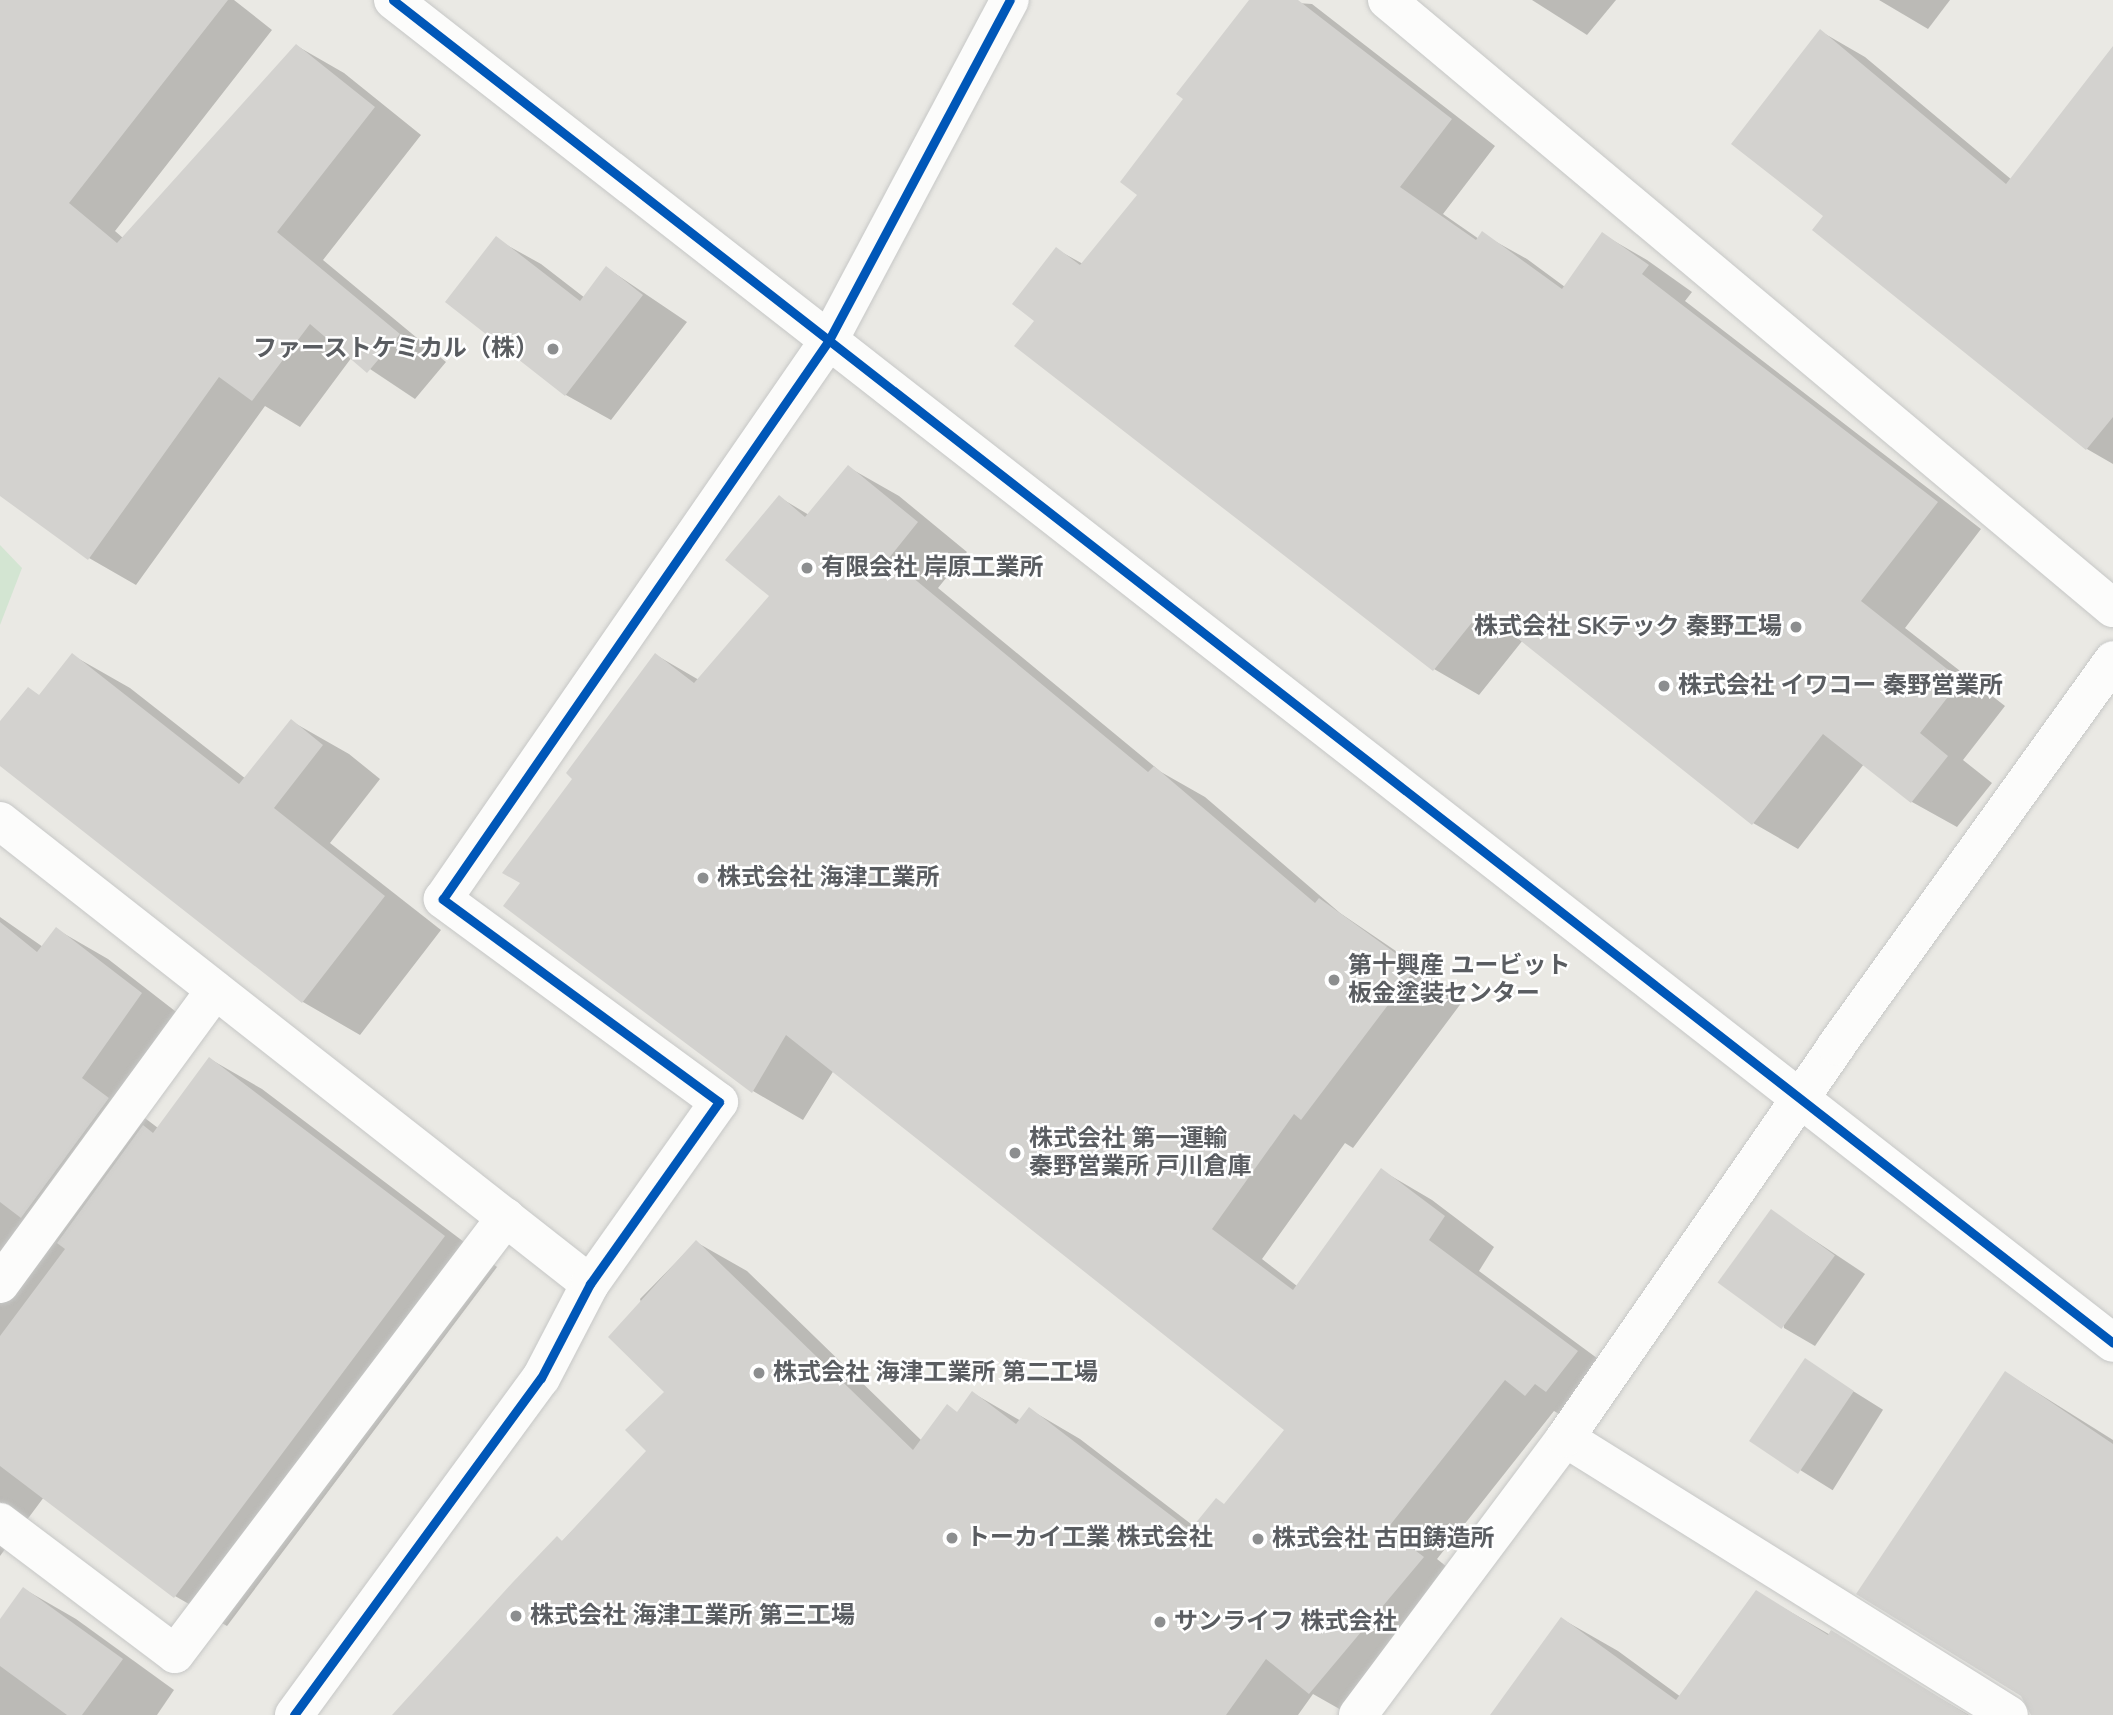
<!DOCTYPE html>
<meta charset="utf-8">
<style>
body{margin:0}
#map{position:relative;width:2113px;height:1715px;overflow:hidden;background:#eae9e4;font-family:"Nunito Sans","Noto Sans JP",sans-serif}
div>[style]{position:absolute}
.green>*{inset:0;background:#d3e5d2}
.shadow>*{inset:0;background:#0003;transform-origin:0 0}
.building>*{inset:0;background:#d3d2cf;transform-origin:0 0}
.roads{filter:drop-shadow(0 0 2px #c6c7c6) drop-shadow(0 0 2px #c6c7c6)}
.minor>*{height:38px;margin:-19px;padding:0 19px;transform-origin:19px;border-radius:19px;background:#fcfcfb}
.cycleway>*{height:9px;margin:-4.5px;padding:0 4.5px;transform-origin:4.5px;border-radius:4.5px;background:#0057b8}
.dots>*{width:19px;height:19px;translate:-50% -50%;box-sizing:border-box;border:4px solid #fff;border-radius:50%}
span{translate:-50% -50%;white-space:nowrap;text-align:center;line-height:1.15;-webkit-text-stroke:5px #fff;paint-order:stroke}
.poi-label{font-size:24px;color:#5a5d61;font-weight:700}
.right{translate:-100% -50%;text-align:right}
.left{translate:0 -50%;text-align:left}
</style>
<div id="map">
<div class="green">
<i style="clip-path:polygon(0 545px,22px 568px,0 625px)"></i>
</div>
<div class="shadow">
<i style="clip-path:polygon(0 0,234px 0,272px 30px,115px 231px,123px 238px,297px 46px,344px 73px,421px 135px,323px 260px,446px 362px,415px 399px,352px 357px,300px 427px,265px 406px,136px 585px,89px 558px,0 494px)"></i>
<i style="clip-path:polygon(1251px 0,1312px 4px,1495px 146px,1443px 214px,1479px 239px,1482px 234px,1527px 259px,1565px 287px,1602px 234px,1647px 260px,1692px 292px,1685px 301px,1981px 529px,1905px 628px,2005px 706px,1963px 760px,1992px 783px,1957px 827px,1912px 802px,1864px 764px,1798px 849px,1753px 823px,1523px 640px,1479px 695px,1434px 669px,1036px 321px,1056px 249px,1083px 264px,1139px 195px,1185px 99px)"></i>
<i style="clip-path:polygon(1532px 0,1616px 0,1587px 35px)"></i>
<i style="clip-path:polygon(1879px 0,1950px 0,1928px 29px)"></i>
<i style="clip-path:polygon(1820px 31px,1865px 57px,2012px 180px,2113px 83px,2113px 464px,2087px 449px,1814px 230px,1826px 215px)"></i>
<i style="clip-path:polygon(496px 239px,541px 264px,585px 298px,607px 268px,687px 322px,611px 420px,566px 395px)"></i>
<i style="clip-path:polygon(848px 467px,899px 496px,967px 552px,938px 588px,1161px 772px,1205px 797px,1340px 913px,1465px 998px,1353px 1148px,1345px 1143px,1262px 1259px,1297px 1286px,1381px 1170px,1432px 1200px,1494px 1247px,1479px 1271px,1628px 1381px,1597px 1420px,1576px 1424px,1554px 1411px,1437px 1559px,1473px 1588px,1350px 1715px,1313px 1694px,1298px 1715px,397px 1715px,648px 1451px,667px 1392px,640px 1299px,696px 1242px,747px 1271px,922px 1441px,958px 1413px,973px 1393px,1021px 1421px,1029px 1409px,1080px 1439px,1195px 1527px,1225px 1506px,1286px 1430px,834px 1070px,803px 1120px,753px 1091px,522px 883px,575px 779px,656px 655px,699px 680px,771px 596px,779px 497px,809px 515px)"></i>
<i style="clip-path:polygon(72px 655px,130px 688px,246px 779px,291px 721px,349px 754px,380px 779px,330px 843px,441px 930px,360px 1035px,303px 1002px,0 764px,0 724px,29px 689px,40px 696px)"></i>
<i style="clip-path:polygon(0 917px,43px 947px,56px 929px,108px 959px,193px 1025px,133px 1109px,158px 1128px,210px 1059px,262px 1089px,497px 1267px,227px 1626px,175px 1596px,44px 1497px,0 1556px)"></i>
<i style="clip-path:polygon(1772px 1212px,1865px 1274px,1815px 1346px,1784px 1328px)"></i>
<i style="left:1805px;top:1361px;width:92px;height:95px;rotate:32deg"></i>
<i style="clip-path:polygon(2006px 1373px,2113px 1440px,2113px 1715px,2032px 1715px)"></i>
<i style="clip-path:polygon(24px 1589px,76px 1619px,174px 1690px,157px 1715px,0 1715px,0 1622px)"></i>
<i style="clip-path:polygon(1756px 1592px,1969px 1715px,1492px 1715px,1562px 1619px,1618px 1651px,1681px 1697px)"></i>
</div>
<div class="building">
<i style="clip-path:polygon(0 0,228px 0,69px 203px,117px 243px,296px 44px,375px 107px,277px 232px,400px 334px,367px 373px,310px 324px,252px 401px,219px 377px,88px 560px,0 496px)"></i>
<i style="clip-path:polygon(1249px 0,1298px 0,1452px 119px,1400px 187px,1476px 240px,1482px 231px,1562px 289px,1602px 232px,1649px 265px,1642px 274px,1938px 502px,1861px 601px,1961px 680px,1920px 733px,1948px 756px,1911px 803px,1823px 734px,1752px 825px,1482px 610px,1433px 671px,1014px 346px,1034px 321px,1012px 304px,1056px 247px,1080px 265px,1137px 195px,1120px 182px,1183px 99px,1176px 94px)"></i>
<i style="clip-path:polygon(1820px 29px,2006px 184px,2113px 46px,2113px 417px,2086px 450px,1812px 230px,1823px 216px,1731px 144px)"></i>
<i style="clip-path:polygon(496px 236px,580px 301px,606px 266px,643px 295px,565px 396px,445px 302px)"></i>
<i style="clip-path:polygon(848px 465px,918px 522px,889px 558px,1148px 772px,1154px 766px,1315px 903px,1319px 898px,1416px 968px,1301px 1120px,1294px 1114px,1212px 1229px,1293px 1290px,1381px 1168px,1445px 1216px,1429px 1240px,1578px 1351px,1546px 1392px,1535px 1384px,1525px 1396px,1505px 1380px,1387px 1529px,1424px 1557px,1309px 1694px,1266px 1659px,1226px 1715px,392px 1715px,513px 1582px,557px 1536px,562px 1541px,646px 1451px,625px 1430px,664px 1392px,608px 1337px,696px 1240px,913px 1450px,947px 1404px,957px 1412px,972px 1391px,1016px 1424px,1029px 1407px,1190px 1530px,1216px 1498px,1224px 1504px,1284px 1430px,786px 1035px,752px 1093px,503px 906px,520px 883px,502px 873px,572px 779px,566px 773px,655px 653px,694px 683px,769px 596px,725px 560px,779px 495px,805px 517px)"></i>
<i style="clip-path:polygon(72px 653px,239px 784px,291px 719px,323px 745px,274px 808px,385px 896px,302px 1003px,0 766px,0 721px,28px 687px,39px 695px)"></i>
<i style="clip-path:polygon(0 922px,37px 952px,56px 927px,142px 993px,82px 1078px,109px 1098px,21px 1218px,0 1202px)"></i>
<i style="clip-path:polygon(209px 1057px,445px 1236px,174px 1598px,0 1466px,0 1336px,65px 1249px,57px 1243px,143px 1125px,153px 1133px)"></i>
<i style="left:1771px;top:1209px;width:79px;height:91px;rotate:36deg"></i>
<i style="left:1805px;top:1358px;width:59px;height:100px;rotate:34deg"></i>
<i style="clip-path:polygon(2005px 1371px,2113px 1444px,2113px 1715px,2031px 1715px,2021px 1696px,1856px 1594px)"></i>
<i style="clip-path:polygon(23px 1587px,123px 1659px,82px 1715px,67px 1715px,0 1666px,0 1619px)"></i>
<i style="clip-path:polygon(1756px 1590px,1828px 1635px,1831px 1630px,1968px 1715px,1490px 1715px,1561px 1617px,1676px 1700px)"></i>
</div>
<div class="roads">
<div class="minor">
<i style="left:393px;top:0;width:2182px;rotate:37.98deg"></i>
<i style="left:1387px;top:0;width:947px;rotate:39.95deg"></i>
<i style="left:0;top:821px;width:750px;rotate:38.12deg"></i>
<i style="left:0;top:1284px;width:364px;rotate:-53.8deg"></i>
<i style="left:1565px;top:1438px;width:523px;rotate:31.96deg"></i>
<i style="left:0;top:1522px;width:219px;rotate:37deg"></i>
<i style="left:175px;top:1654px;width:548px;rotate:-52.86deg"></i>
<i style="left:294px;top:1715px;width:418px;rotate:-53.8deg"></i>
<i style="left:541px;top:1378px;width:106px;rotate:-62.5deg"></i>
<i style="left:590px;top:1284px;width:223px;rotate:-54.7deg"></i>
<i style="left:719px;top:1102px;width:343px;rotate:-143.7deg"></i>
<i style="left:443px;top:899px;width:679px;rotate:-55.37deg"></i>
<i style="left:829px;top:340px;width:385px;rotate:-62deg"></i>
<i style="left:1358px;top:1715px;width:346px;rotate:-53.2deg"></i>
<i style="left:1565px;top:1438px;width:477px;rotate:-55.3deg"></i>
<i style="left:1836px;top:1046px;width:475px;rotate:-54.3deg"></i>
</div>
</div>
<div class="cycleway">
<i style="left:393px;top:0;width:2182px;rotate:37.98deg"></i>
<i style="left:294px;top:1715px;width:418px;rotate:-53.8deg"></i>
<i style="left:541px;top:1378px;width:106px;rotate:-62.5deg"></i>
<i style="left:590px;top:1284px;width:223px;rotate:-54.7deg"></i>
<i style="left:719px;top:1102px;width:343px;rotate:-143.7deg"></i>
<i style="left:443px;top:899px;width:679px;rotate:-55.37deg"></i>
<i style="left:829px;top:340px;width:385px;rotate:-62deg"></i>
</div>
<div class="dots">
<i style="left:553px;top:349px;background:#8c8e8f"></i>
<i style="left:807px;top:568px;background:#8c8e8f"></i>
<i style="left:1796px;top:627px;background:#8c8e8f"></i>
<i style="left:1664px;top:686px;background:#8c8e8f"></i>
<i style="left:703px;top:878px;background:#8c8e8f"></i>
<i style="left:1334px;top:980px;background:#8c8e8f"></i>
<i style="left:1015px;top:1153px;background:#8c8e8f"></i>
<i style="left:759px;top:1373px;background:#8c8e8f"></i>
<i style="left:952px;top:1538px;background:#8c8e8f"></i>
<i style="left:1258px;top:1539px;background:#8c8e8f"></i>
<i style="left:516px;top:1616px;background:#8c8e8f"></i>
<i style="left:1160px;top:1622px;background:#8c8e8f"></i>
</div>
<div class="poi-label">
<span class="right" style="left:539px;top:349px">ファーストケミカル（株）</span>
<span class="left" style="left:821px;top:568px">有限会社 岸原工業所</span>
<span class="right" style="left:1782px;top:627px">株式会社 SKテック 秦野工場</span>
<span class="left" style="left:1678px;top:686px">株式会社 イワコー 秦野営業所</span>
<span class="left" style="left:717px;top:878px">株式会社 海津工業所</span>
<span class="left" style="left:1348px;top:980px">第十興産 ユービット<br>板金塗装センター</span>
<span class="left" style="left:1029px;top:1153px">株式会社 第一運輸<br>秦野営業所 戸川倉庫</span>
<span class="left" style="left:773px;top:1373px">株式会社 海津工業所 第二工場</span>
<span class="left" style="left:966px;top:1538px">トーカイ工業 株式会社</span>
<span class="left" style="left:1272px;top:1539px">株式会社 古田鋳造所</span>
<span class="left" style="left:530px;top:1616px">株式会社 海津工業所 第三工場</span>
<span class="left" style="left:1174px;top:1622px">サンライフ 株式会社</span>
</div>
</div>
